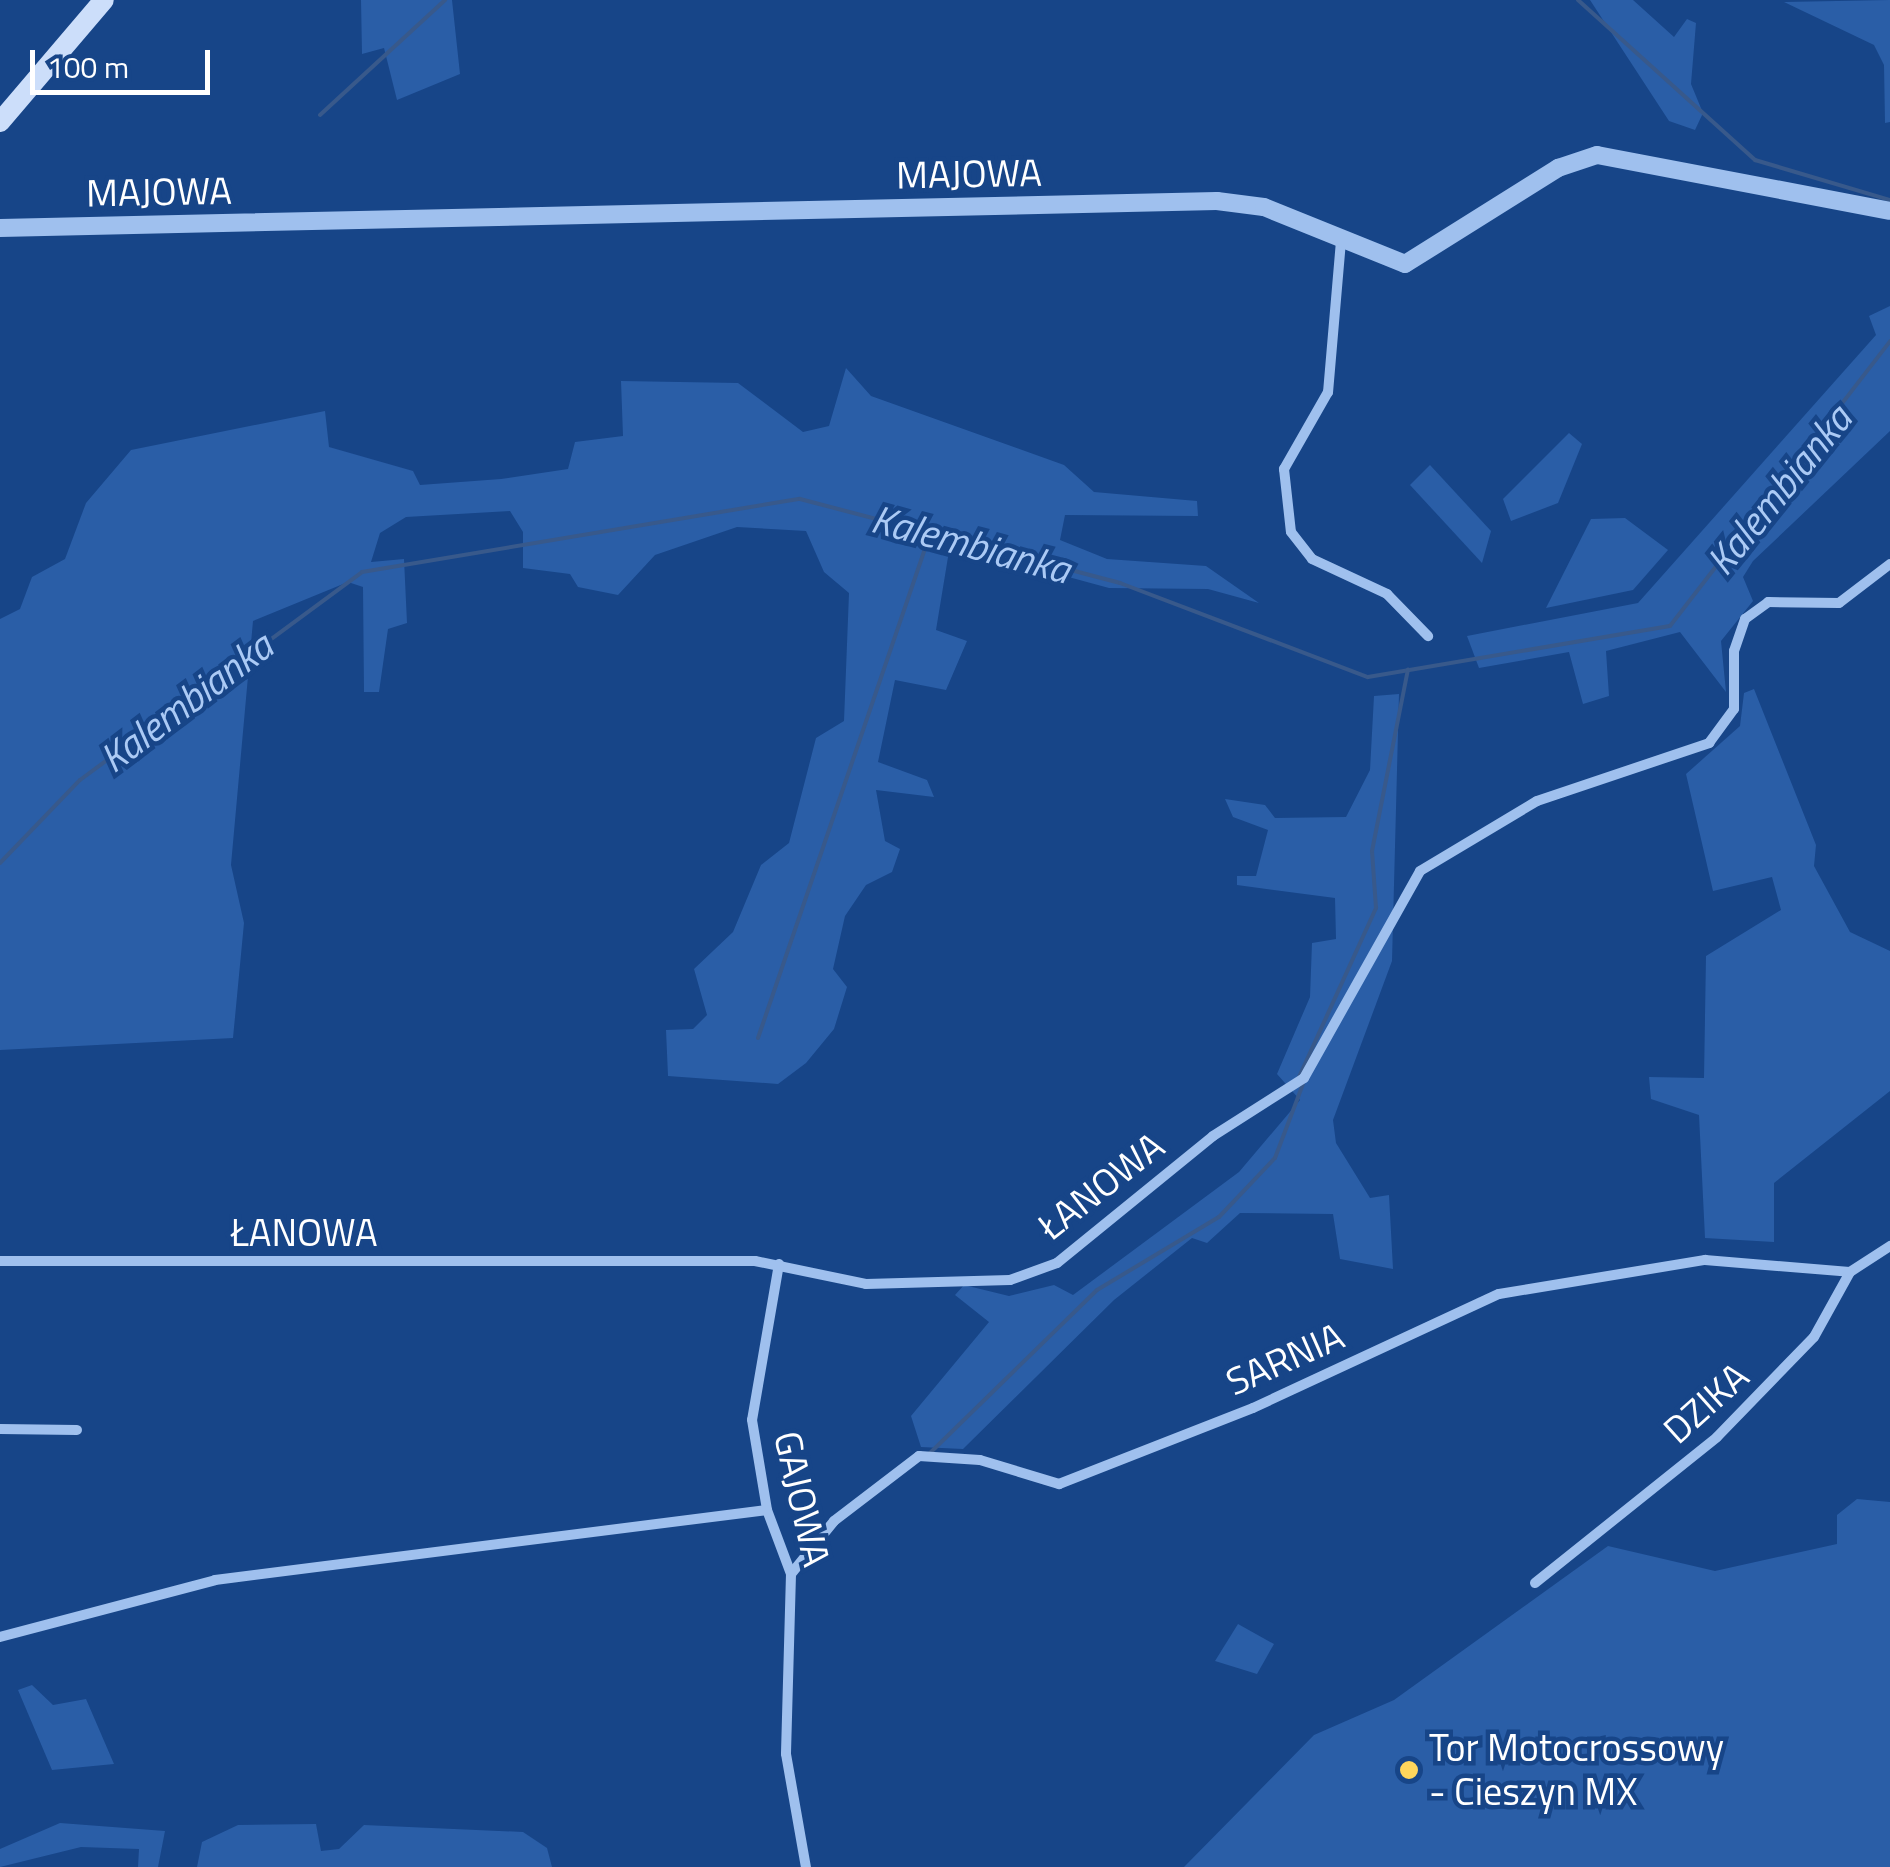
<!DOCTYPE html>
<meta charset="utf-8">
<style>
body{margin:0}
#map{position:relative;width:1890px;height:1867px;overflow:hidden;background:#174588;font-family:"Titillium Web",sans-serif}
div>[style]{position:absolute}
.green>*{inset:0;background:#2a5ea7}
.stream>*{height:4px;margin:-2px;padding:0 2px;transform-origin:2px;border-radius:2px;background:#38598b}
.minor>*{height:10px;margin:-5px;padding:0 5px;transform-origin:5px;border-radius:5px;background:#9fc0ee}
.tertiary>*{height:18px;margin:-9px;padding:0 9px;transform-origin:9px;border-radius:9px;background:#9fc0ee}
.secondary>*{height:20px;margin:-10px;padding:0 10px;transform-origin:10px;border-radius:10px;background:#ccdefa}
.dots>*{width:28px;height:28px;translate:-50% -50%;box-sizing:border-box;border:5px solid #174588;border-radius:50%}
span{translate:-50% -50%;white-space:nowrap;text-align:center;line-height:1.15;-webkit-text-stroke:9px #174588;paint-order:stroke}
.street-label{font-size:38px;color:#fff}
.poi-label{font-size:38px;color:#fff}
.left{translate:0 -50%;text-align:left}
.water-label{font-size:40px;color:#abcaf5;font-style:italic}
.scale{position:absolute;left:30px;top:50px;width:180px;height:45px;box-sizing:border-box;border:5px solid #fff;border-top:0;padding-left:12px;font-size:30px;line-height:35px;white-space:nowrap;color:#fff;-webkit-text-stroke:8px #174588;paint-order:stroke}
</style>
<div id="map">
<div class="green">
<i style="clip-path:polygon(361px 0,452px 0,460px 74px,397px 100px,384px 48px,362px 54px)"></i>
<i style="clip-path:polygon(1590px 0,1633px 0,1674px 37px,1687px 19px,1696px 23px,1691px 84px,1703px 113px,1695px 130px,1669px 121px)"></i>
<i style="clip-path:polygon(1890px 0,1890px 122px,1885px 123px,1884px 65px,1874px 45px,1784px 2px)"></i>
<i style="clip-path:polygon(1890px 306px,1890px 431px,1753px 561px,1743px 577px,1753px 601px,1721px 641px,1726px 692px,1680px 632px,1606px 651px,1609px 696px,1583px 704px,1569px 652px,1479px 668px,1467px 636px,1638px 603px,1876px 335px,1869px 316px)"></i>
<i style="clip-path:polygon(846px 368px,871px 396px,1064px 465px,1094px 492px,1197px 501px,1198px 516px,1065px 515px,1060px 540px,1107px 559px,1206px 566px,1259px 603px,1208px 589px,1109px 588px,950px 545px,936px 630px,967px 641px,946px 690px,895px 680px,878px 762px,927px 780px,934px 797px,876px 790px,885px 841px,900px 849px,892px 872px,866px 885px,845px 916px,833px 969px,847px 987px,834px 1029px,806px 1063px,778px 1084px,668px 1076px,666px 1030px,693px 1029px,707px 1015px,694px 969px,733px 932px,761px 865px,789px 843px,816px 738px,844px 721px,849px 593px,824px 572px,806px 531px,737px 527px,655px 555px,618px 595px,578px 587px,570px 574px,523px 568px,523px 532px,510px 511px,406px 517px,380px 533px,371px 562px,404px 559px,407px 623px,388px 629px,379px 692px,364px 692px,363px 587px,348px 582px,253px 621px,231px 865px,244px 923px,233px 1038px,0 1050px,0 619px,20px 609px,32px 577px,65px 559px,86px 503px,131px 450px,325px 411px,329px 447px,413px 471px,420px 485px,501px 479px,568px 469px,575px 442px,623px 436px,621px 381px,738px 383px,803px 432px,829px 426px)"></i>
<i style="clip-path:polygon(1569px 433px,1582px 444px,1558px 503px,1511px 521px,1503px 499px)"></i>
<i style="clip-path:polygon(1430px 465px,1491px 531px,1482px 563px,1410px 485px)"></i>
<i style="clip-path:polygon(1625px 518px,1668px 550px,1633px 590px,1546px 608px,1591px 519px)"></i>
<i style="clip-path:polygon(1754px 689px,1816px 845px,1814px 866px,1850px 932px,1890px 951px,1890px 1091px,1774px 1183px,1774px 1242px,1705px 1238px,1699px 1115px,1651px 1099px,1649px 1077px,1704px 1078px,1706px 956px,1781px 910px,1772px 877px,1713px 891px,1686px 774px,1740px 726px,1744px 693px)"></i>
<i style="clip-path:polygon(1399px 694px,1392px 961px,1333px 1120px,1336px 1143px,1370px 1198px,1389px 1195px,1393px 1269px,1340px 1259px,1333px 1214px,1240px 1213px,1207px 1243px,1192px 1238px,1114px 1300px,963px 1449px,921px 1447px,911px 1416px,989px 1322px,955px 1295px,964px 1285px,1009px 1296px,1054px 1285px,1073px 1295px,1239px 1172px,1300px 1100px,1277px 1074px,1310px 997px,1312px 943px,1336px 939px,1335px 898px,1237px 885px,1237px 876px,1256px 876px,1268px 830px,1233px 817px,1225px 799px,1265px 805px,1275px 818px,1346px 817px,1370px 770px,1374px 696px)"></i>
<i style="clip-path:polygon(1857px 1499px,1890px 1502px,1890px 1867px,1184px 1867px,1314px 1735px,1394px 1700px,1608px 1546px,1715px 1571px,1837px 1544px,1837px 1515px)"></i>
<i style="clip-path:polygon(1238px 1624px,1274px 1644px,1257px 1674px,1215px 1661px)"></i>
<i style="clip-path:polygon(32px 1685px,53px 1705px,86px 1699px,114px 1764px,52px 1770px,18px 1690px)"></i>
<i style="clip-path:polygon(60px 1823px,165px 1831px,158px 1867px,138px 1867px,139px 1849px,81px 1847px,0 1867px,0 1849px)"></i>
<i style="clip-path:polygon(316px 1824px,321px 1851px,339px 1849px,364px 1825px,523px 1832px,547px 1848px,552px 1867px,197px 1867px,202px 1842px,238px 1825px)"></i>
</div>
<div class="stream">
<i style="left:1578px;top:0;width:239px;rotate:42.1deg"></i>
<i style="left:1755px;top:160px;width:141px;rotate:16.5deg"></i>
<i style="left:320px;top:115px;width:170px;rotate:-42.6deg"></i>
<i style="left:0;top:863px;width:115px;rotate:-46.1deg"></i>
<i style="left:80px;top:780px;width:350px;rotate:-36.4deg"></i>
<i style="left:362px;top:572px;width:444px;rotate:-9.5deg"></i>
<i style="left:800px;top:499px;width:331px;rotate:14.7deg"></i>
<i style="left:1120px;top:583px;width:265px;rotate:20.8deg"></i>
<i style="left:1368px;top:677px;width:306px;rotate:-9.6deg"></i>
<i style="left:1670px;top:626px;width:360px;rotate:-52.3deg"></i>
<i style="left:758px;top:1038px;width:533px;rotate:-71.16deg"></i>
<i style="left:1299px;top:1077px;width:186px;rotate:-65.5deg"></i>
<i style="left:1376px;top:908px;width:57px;rotate:-94deg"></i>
<i style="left:1372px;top:851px;width:185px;rotate:-78.8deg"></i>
<i style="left:930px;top:1453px;width:233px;rotate:-44.3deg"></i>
<i style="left:1097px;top:1290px;width:142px;rotate:-30.9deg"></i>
<i style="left:1219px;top:1217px;width:81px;rotate:-46.5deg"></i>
<i style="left:1275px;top:1158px;width:79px;rotate:-69.3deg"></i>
</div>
<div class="minor">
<i style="left:1341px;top:241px;width:152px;rotate:94.9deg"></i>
<i style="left:1328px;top:392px;width:89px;rotate:119.7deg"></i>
<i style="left:1284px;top:469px;width:63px;rotate:83.7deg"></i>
<i style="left:1291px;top:532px;width:34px;rotate:52deg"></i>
<i style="left:1312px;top:559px;width:83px;rotate:25deg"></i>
<i style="left:1387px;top:594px;width:59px;rotate:45.7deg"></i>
<i style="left:0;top:1261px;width:755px"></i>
<i style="left:755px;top:1261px;width:113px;rotate:11.7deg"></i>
<i style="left:866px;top:1284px;width:144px;rotate:-1.6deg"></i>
<i style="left:1010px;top:1280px;width:50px;rotate:-19.9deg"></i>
<i style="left:1057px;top:1263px;width:201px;rotate:-39.1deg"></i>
<i style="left:1213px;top:1136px;width:108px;rotate:-32.5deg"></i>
<i style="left:1304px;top:1078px;width:237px;rotate:-60.7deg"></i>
<i style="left:1420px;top:871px;width:136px;rotate:-30.9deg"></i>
<i style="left:1537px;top:801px;width:182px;rotate:-18.6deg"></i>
<i style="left:1709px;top:743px;width:42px;rotate:-53.7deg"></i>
<i style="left:1734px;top:709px;width:58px;rotate:-90deg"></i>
<i style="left:1734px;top:651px;width:34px;rotate:-71deg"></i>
<i style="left:1745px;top:619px;width:29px;rotate:-36deg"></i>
<i style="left:1768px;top:602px;width:71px;rotate:0.8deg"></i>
<i style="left:1839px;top:603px;width:64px;rotate:-37.4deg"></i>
<i style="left:779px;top:1264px;width:158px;rotate:99.8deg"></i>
<i style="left:752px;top:1420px;width:91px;rotate:80.5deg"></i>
<i style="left:767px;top:1510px;width:68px;rotate:69.4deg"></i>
<i style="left:791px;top:1574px;width:180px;rotate:91.6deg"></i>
<i style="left:786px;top:1754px;width:115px;rotate:80deg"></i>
<i style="left:0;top:1429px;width:77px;rotate:0.7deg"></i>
<i style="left:791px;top:1574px;width:68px;rotate:-50.9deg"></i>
<i style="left:834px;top:1521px;width:107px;rotate:-37.4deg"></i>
<i style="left:919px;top:1456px;width:61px;rotate:3.8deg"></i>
<i style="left:980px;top:1460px;width:83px;rotate:16.9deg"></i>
<i style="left:1059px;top:1484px;width:208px;rotate:-21.4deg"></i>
<i style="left:1253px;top:1408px;width:271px;rotate:-24.9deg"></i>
<i style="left:1499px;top:1294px;width:209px;rotate:-9.4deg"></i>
<i style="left:1705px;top:1260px;width:145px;rotate:4.7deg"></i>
<i style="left:1535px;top:1583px;width:233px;rotate:-38.7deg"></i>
<i style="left:1717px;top:1437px;width:139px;rotate:-45.9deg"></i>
<i style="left:1814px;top:1337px;width:74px;rotate:-61deg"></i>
<i style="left:1850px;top:1272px;width:48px;rotate:-33deg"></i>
<i style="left:0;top:1637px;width:222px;rotate:-14.8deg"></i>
<i style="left:215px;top:1580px;width:556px;rotate:-7.23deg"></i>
</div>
<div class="tertiary">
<i style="left:0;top:228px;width:1217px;rotate:-1.27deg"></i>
<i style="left:1217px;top:201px;width:47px;rotate:7.3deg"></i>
<i style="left:1264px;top:207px;width:152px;rotate:22deg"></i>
<i style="left:1405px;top:264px;width:181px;rotate:-32.1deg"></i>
<i style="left:1558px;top:168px;width:41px;rotate:-18.4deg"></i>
<i style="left:1597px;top:155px;width:298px;rotate:10.8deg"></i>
</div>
<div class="secondary">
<i style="left:0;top:122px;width:160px;rotate:-49.6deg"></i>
</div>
<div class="dots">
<i style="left:1409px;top:1770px;background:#ffd65c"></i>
</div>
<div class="street-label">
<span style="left:969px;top:174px;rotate:-1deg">MAJOWA</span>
<span style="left:159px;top:192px;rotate:-1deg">MAJOWA</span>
<span style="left:1101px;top:1186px;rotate:-38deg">ŁANOWA</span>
<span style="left:304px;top:1233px">ŁANOWA</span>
<span style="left:1285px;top:1359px;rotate:-24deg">SARNIA</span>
<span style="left:1706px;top:1403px;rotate:-42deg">DZIKA</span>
<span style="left:802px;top:1499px;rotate:77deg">GAJOWA</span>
</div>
<div class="poi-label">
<span class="left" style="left:1429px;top:1770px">Tor Motocrossowy<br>- Cieszyn MX</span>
</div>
<div class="water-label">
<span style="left:1779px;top:490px;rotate:-51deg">Kalembianka</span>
<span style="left:971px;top:544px;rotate:15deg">Kalembianka</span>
<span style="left:186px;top:702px;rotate:-37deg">Kalembianka</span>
</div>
<div class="scale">100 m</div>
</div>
